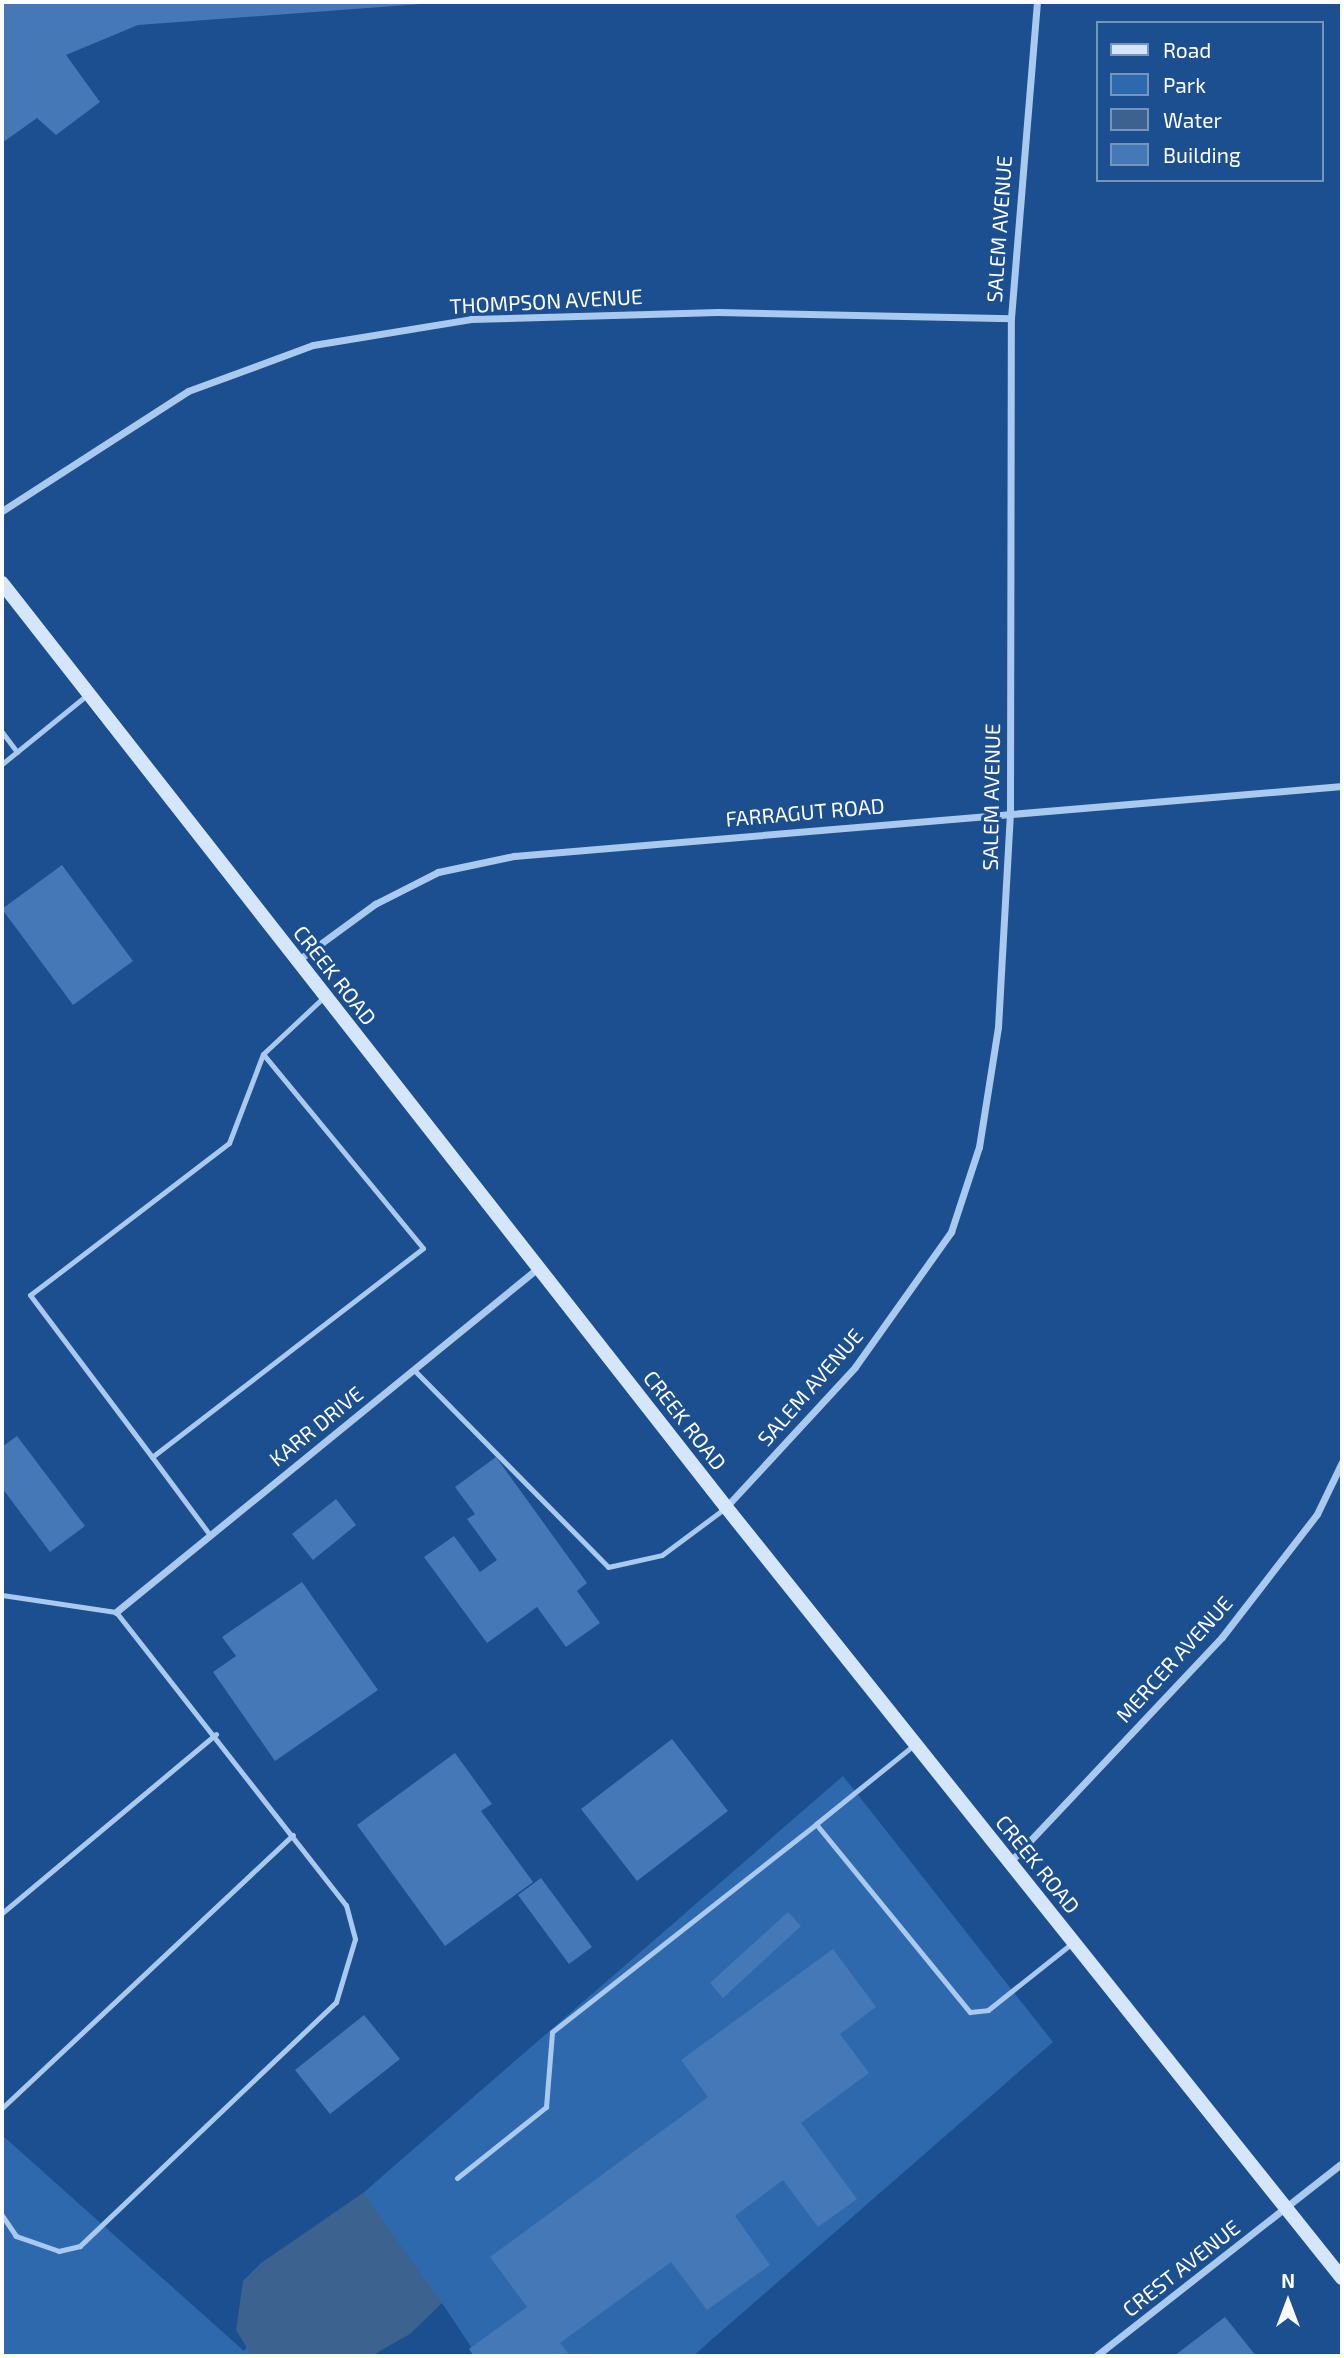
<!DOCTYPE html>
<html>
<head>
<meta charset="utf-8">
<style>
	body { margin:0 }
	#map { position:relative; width:1344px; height:2358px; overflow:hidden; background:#1b4f8f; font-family:"Exo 2",sans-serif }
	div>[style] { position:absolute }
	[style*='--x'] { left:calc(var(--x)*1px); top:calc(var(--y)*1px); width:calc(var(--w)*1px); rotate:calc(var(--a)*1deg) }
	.green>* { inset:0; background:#2e69ad }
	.water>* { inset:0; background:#3c6290 }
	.building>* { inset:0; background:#4478b7 }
	.lane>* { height:5px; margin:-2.5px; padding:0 2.5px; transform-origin:2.5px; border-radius:2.5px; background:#a9c9ee }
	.street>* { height:7px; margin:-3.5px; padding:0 3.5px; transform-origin:3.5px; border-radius:3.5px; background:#a9c9ee }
	.secondary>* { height:14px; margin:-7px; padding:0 7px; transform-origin:7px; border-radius:7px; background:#d6e6fa }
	span { translate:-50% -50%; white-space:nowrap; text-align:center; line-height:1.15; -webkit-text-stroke:6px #1b4f8f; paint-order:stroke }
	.street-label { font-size:21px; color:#fff }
	.frame { position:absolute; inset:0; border:4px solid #fff; pointer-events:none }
	.legend { position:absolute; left:1096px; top:21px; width:228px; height:161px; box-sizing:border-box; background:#1b4f8f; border:2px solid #7695bc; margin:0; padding:9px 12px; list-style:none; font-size:21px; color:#fff }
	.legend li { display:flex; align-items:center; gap:14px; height:35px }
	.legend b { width:35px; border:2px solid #7695bc }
	.north { position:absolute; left:1253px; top:2267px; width:70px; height:70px; -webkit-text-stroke:5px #1b4f8f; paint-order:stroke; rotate:0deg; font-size:19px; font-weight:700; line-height:28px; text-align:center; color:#fff }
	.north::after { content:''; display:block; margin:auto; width:24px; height:32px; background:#fff; clip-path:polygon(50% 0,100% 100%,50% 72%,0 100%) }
</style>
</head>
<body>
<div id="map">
	<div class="green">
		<div style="clip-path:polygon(843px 1776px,1053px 2042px,693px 2356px,477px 2356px,442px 2303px,371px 2356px,2px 2356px,2px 2135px,244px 2351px,363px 2193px)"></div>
	</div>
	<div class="water">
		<div style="clip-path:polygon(363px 2193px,442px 2303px,410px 2334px,371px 2356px,252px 2356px,236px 2330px,243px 2281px,261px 2263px)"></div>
	</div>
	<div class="building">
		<div style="clip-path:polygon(2px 2px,421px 2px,421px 4px,138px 25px,66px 55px,100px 102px,56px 135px,37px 118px,2px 143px)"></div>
		<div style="clip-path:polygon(62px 865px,133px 961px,73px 1005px,2px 909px)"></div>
		<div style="clip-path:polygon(17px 1436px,85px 1526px,50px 1552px,2px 1488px,2px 1447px)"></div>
		<div style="clip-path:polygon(496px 1457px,587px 1583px,577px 1591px,600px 1623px,566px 1647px,537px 1607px,487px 1643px,424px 1557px,454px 1536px,480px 1572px,497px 1560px,467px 1519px,475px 1514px,455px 1487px)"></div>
		<div style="clip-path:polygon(336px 1499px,356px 1525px,313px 1560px,292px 1534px)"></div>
		<div style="clip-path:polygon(302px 1582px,378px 1690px,275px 1761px,213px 1672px,236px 1656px,222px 1637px)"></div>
		<div style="clip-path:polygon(672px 1739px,728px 1811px,637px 1881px,581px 1809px)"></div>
		<div style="clip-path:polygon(455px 1753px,492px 1804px,481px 1811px,533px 1882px,445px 1946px,357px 1825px)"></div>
		<div style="clip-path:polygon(541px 1878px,592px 1947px,569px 1964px,518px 1895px)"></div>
		<div style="clip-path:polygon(788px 1912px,801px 1926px,723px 1998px,710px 1983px)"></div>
		<div style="clip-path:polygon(833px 1949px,876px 2007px,840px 2034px,869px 2073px,801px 2123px,857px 2199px,818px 2227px,783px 2180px,735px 2216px,770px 2265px,707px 2310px,671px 2262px,560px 2343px,570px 2356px,474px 2356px,469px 2349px,527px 2307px,490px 2257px,708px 2097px,681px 2060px)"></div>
		<div style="clip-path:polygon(364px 2015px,400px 2059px,330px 2114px,295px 2070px)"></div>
		<div style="clip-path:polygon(1225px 2317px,1256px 2356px,1174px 2356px)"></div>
	</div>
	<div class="lane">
		<div style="--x:2;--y:732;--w:25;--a:53"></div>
		<div style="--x:2;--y:764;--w:111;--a:-39.1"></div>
		<div style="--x:263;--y:1054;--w:95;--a:110.9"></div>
		<div style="--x:229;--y:1143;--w:250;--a:142.6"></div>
		<div style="--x:30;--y:1295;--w:203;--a:53"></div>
		<div style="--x:152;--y:1457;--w:342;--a:-37.6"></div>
		<div style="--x:423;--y:1248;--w:251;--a:-129.5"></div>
		<div style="--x:263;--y:1054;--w:85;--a:-43.1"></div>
		<div style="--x:414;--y:1370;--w:276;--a:45.4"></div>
		<div style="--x:608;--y:1567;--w:55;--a:-12.5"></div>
		<div style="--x:662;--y:1555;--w:77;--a:-36.6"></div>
		<div style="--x:152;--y:1457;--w:97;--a:53.4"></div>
		<div style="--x:2;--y:1595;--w:115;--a:8.5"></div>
		<div style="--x:116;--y:1612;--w:372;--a:51.9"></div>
		<div style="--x:346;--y:1905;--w:35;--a:75"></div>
		<div style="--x:355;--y:1939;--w:66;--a:106.8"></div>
		<div style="--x:336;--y:2002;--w:354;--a:136.4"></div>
		<div style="--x:80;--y:2246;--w:22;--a:167"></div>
		<div style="--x:59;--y:2251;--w:46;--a:-160.8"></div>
		<div style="--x:16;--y:2236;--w:25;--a:-124"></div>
		<div style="--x:816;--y:1824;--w:126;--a:-38.9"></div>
		<div style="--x:2;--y:1913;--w:279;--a:-39.9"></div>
		<div style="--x:2;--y:2108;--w:399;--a:-43.2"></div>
		<div style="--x:457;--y:2178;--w:114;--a:-38.6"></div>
		<div style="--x:546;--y:2107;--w:75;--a:-85.4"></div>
		<div style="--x:552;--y:2032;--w:336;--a:-38.2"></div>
		<div style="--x:816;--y:1824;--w:243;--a:50.7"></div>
		<div style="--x:970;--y:2012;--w:18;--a:-6"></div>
		<div style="--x:988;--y:2010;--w:106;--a:-38.5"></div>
	</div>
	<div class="street">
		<div style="--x:2;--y:511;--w:221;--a:-32.8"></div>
		<div style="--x:188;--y:391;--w:133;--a:-20.2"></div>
		<div style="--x:313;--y:345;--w:160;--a:-9.3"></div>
		<div style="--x:471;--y:319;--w:247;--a:-1.6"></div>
		<div style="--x:718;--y:312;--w:293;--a:1.2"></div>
		<div style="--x:297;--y:961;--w:97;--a:-36.2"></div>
		<div style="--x:375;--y:904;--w:71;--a:-26.9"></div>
		<div style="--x:438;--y:872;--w:78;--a:-11.9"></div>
		<div style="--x:514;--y:856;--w:831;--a:-4.83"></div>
		<div style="--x:726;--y:1507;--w:190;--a:-47.3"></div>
		<div style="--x:855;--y:1367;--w:166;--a:-54.6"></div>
		<div style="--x:951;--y:1232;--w:89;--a:-71.8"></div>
		<div style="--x:979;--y:1147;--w:121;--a:-81"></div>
		<div style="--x:998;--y:1027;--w:216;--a:-86.8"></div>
		<div style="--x:1010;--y:811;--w:493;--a:-89.9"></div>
		<div style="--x:1011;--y:318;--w:317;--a:-85.3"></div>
		<div style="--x:116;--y:1612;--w:544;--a:-39.19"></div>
		<div style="--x:1010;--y:1862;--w:309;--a:-46.7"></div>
		<div style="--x:1222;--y:1637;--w:155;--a:-52.3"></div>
		<div style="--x:1317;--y:1514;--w:58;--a:-64.3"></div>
		<div style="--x:1096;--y:2356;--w:313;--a:-38.1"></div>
	</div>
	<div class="secondary">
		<div style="--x:2;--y:583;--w:1174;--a:51.92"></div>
		<div style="--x:726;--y:1507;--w:987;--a:51.38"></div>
	</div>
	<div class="street-label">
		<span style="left:999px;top:229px;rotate:-86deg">SALEM AVENUE</span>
		<span style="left:546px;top:301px;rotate:-3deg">THOMPSON AVENUE</span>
		<span style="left:991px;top:797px;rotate:-89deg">SALEM AVENUE</span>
		<span style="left:805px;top:812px;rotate:-5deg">FARRAGUT ROAD</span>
		<span style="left:335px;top:975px;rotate:52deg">CREEK ROAD</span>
		<span style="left:810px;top:1387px;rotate:-49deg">SALEM AVENUE</span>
		<span style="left:685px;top:1420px;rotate:52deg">CREEK ROAD</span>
		<span style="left:316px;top:1426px;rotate:-39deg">KARR DRIVE</span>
		<span style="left:1174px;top:1659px;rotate:-48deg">MERCER AVENUE</span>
		<span style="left:1038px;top:1864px;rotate:51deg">CREEK ROAD</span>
		<span style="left:1181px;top:2268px;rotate:-38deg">CREST AVENUE</span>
	</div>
	<div class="frame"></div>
	<ul class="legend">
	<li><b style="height:9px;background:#d6e6fa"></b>Road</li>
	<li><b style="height:19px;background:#2e69ad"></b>Park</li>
	<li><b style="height:19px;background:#3c6290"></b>Water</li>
	<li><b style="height:19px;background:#4478b7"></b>Building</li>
	</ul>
	<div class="north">N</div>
</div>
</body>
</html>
